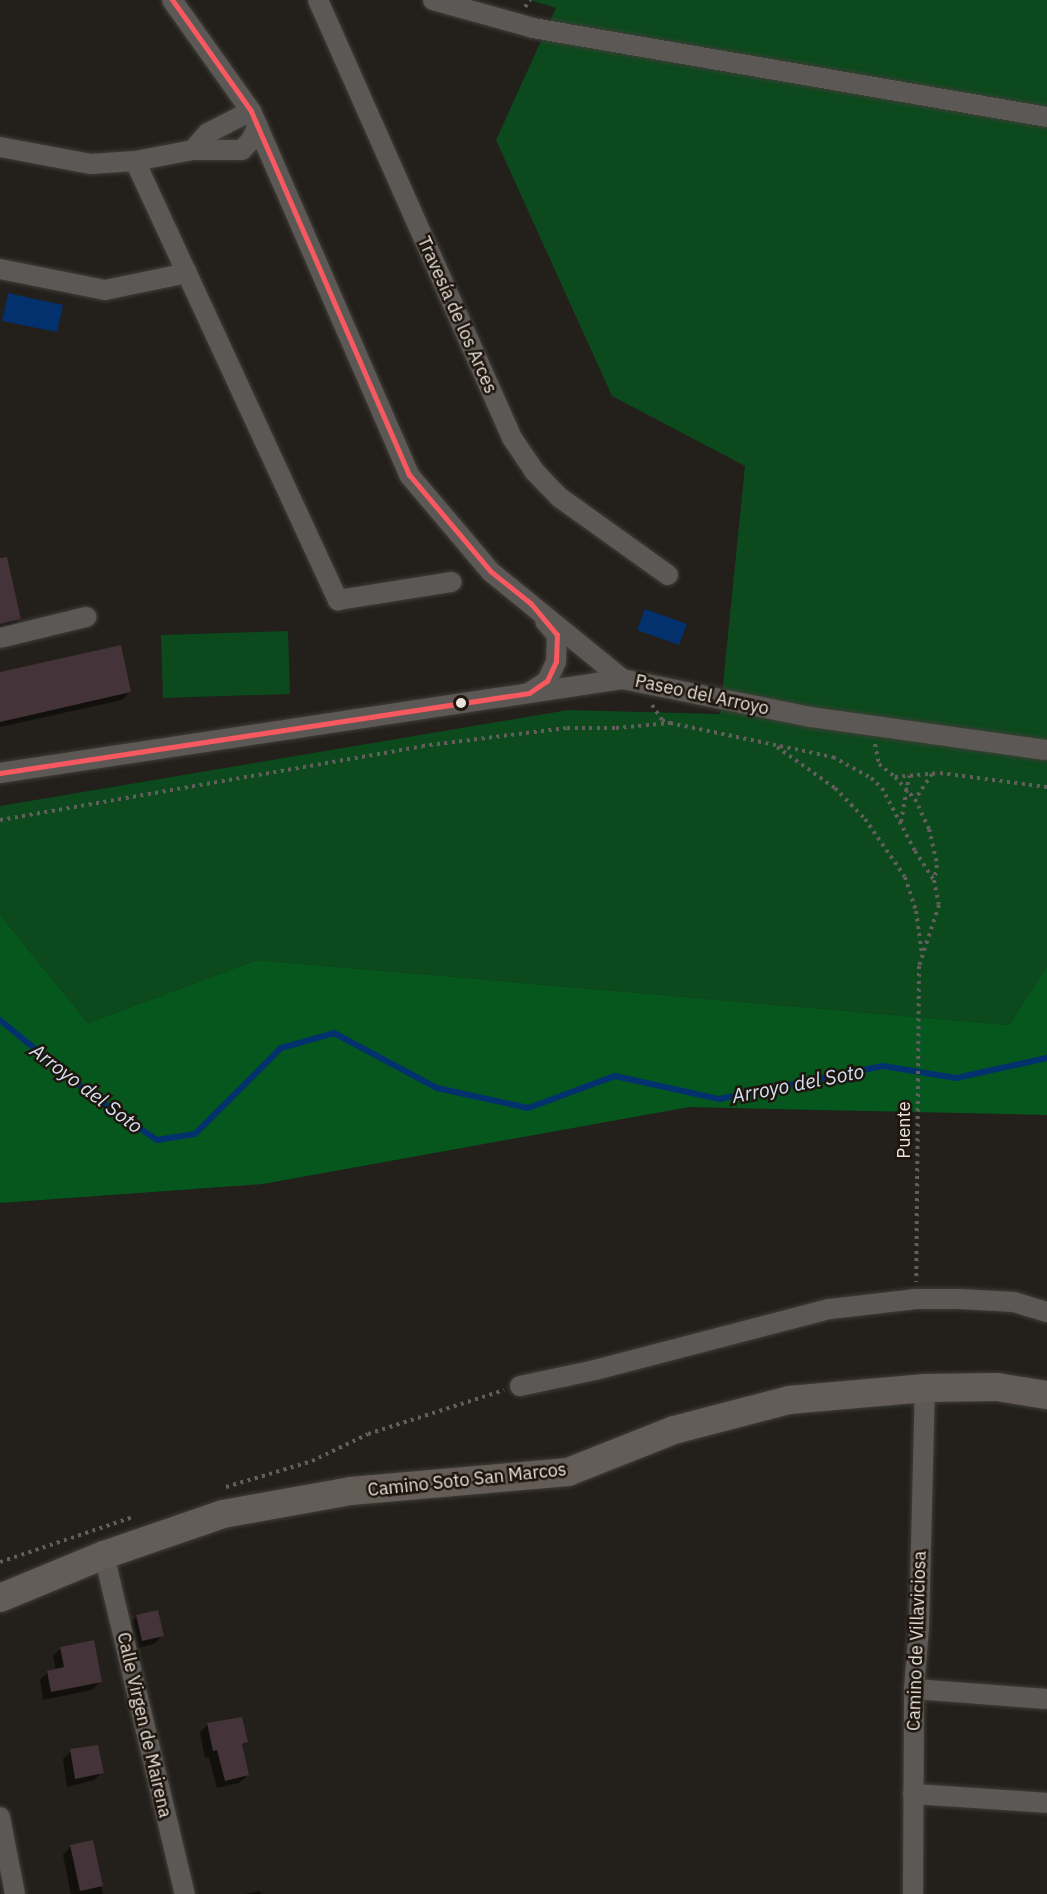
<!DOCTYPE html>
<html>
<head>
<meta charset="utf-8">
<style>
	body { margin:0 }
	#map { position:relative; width:1047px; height:1894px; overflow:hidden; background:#231f1a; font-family:"IBM Plex Sans",sans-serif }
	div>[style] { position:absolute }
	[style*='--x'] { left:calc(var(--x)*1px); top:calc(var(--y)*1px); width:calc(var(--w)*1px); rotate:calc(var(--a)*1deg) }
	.green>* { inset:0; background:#0c491c }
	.forest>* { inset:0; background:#05571e }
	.water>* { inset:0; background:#03316e }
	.shadow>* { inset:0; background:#0007 }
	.stream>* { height:6px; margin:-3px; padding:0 3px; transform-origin:3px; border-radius:3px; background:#03316e }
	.building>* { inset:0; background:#443338 }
	.path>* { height:4px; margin-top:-2px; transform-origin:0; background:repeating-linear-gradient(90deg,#615e5b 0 3px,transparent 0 7.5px) }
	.roads { filter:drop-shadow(0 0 2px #403d39) drop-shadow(0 0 2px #403d39) }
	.street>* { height:20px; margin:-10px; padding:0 10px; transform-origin:10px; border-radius:10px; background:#5c5855 }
	.secondary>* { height:28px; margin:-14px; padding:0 14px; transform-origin:14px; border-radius:14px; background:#645d57 }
	.bus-1>* { height:4.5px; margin:-2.25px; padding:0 2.25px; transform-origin:2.25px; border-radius:2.25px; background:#f8585f }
	.dots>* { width:16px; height:16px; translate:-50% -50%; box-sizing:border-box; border:3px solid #1e150d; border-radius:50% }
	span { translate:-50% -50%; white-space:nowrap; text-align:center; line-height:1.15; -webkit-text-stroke:5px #1e150d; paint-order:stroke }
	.street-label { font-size:18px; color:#e9e3de }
	.water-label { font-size:20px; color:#d2e0f4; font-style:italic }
</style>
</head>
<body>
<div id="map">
	<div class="green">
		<div style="clip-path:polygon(530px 0,1047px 0,1047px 967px,1009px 1025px,257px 960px,88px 1023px,0 915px,0 806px,568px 710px,720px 714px,745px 466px,612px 396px,496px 140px,556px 8px)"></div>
		<div style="clip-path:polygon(288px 631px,290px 694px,163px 698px,161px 635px)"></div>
	</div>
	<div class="forest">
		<div style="clip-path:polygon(0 915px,88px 1023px,257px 960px,1009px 1025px,1047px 967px,1047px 1115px,689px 1107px,263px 1184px,0 1203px)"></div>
	</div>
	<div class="water">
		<div style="clip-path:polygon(8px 293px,63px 305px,57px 332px,2px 321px)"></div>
		<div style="clip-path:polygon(645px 609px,687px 624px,679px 645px,637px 630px)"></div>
	</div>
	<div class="shadow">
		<div style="clip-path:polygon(0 576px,19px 619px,11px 627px,0 630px)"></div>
		<div style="clip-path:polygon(0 674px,130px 692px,122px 700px,0 727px)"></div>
		<div style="clip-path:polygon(137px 1616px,162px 1636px,154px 1644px,134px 1649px,129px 1624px)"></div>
		<div style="clip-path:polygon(61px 1648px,100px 1682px,92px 1690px,43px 1700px,40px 1680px,48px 1672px,56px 1670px,53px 1656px)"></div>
		<div style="clip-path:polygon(208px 1724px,247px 1741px,241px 1747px,248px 1775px,239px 1783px,217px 1788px,209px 1757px,205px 1758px,200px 1733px)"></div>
		<div style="clip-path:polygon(71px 1751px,102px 1772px,94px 1780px,67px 1787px,63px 1759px)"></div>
		<div style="clip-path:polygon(92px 1842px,103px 1894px,71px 1894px,63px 1855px,71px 1846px)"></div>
		<div style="clip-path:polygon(260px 1891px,261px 1894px,246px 1894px)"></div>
	</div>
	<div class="stream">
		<div style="--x:0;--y:1020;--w:117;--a:39.4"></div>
		<div style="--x:90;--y:1094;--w:81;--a:34.5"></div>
		<div style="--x:157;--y:1140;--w:38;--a:-9"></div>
		<div style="--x:195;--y:1134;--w:122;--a:-45"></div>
		<div style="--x:281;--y:1048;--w:55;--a:-15.8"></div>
		<div style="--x:334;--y:1033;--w:117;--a:28.1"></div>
		<div style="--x:437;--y:1088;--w:93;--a:12.4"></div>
		<div style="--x:528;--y:1108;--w:93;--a:-20.2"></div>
		<div style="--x:615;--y:1076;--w:107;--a:12.5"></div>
		<div style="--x:719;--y:1099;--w:167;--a:-11.4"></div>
		<div style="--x:883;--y:1066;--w:74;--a:9.3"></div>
		<div style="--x:956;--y:1078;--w:93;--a:-12.4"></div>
	</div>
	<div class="building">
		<div style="clip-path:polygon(7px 557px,21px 619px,0 624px,0 558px)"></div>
		<div style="clip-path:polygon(121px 645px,131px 692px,0 722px,0 672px)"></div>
		<div style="clip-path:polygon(158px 1610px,164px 1636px,142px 1641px,136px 1615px)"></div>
		<div style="clip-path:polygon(94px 1640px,102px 1682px,51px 1692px,47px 1671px,64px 1667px,60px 1647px)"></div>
		<div style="clip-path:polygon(242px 1717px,248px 1742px,242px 1744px,249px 1775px,225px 1781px,217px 1750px,213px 1751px,207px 1723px)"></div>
		<div style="clip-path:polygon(98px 1745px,104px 1773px,75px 1779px,70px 1749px)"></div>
		<div style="clip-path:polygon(93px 1840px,103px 1886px,80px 1891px,70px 1845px)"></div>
	</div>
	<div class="path">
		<div style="--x:525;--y:7;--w:9;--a:-54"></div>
		<div style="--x:652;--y:705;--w:18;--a:56"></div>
		<div style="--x:662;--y:720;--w:9;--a:21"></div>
		<div style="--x:670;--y:723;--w:167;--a:11.8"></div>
		<div style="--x:833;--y:757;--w:43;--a:28.9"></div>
		<div style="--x:871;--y:778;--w:15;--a:42"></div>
		<div style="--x:882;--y:788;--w:71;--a:62.4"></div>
		<div style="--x:915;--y:851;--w:35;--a:57"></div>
		<div style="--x:934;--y:880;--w:25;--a:79"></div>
		<div style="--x:939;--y:905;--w:64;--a:108.2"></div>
		<div style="--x:919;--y:966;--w:316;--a:90.5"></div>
		<div style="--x:875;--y:744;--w:20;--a:79"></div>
		<div style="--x:879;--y:764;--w:21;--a:39"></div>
		<div style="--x:895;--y:777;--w:45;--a:-5.1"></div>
		<div style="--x:940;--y:773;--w:108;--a:7.5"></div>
		<div style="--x:777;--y:747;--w:71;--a:35.3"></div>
		<div style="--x:835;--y:788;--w:43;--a:45.9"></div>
		<div style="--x:865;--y:819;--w:70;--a:55.4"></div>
		<div style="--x:905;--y:877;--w:36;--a:72"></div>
		<div style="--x:916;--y:911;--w:44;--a:82.2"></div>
		<div style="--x:932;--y:774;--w:30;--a:124"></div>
		<div style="--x:915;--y:799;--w:33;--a:65"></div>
		<div style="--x:929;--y:829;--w:37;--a:77"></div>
		<div style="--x:937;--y:865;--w:15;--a:101"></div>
		<div style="--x:895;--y:777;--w:30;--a:48"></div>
		<div style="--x:0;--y:820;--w:428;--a:-9.9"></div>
		<div style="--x:422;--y:746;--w:146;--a:-7.1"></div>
		<div style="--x:567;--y:728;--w:49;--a:0"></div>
		<div style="--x:616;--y:728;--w:54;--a:-5.3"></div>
		<div style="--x:901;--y:822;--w:47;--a:-80.1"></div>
		<div style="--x:226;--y:1487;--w:90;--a:-16.8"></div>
		<div style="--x:312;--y:1461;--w:62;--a:-25.7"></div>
		<div style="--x:368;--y:1434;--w:143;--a:-17.9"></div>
		<div style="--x:0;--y:1562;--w:140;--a:-18.7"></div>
	</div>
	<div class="roads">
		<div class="street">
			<div style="--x:172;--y:0;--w:136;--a:54.6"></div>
			<div style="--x:251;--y:111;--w:397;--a:66.5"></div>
			<div style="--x:409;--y:475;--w:127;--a:49.8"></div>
			<div style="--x:491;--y:572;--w:169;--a:39.2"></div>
			<div style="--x:318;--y:0;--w:479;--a:66.1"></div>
			<div style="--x:512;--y:438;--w:40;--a:56"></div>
			<div style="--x:534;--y:471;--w:36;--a:46"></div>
			<div style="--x:559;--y:497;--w:134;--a:35.6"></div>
			<div style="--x:433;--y:0;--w:104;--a:15.6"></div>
			<div style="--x:533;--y:28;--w:522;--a:9.82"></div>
			<div style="--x:258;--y:126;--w:16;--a:117"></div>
			<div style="--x:251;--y:140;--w:13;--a:132"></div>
			<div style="--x:242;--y:150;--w:49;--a:180"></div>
			<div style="--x:193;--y:150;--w:59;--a:169.3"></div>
			<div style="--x:135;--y:161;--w:484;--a:65.2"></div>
			<div style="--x:338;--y:600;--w:115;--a:-9"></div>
			<div style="--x:0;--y:147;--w:93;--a:10.6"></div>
			<div style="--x:91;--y:164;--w:44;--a:-3.9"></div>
			<div style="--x:193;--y:150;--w:23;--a:-49"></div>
			<div style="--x:208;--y:133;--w:48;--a:-27.1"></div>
			<div style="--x:0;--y:269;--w:107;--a:11.3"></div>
			<div style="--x:105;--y:290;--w:84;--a:-11.7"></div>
			<div style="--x:0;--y:638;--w:89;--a:-13.7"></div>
			<div style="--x:529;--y:693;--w:22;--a:-34"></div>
			<div style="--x:547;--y:681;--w:21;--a:-65"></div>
			<div style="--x:556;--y:662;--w:27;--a:-88"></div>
			<div style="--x:557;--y:635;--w:18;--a:-131"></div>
			<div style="--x:0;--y:773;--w:629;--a:-8.59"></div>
			<div style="--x:622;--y:679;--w:193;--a:11.4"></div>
			<div style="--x:811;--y:717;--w:238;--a:8"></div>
			<div style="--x:520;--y:1386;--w:77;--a:-12"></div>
			<div style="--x:595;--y:1370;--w:243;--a:-14.6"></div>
			<div style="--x:830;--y:1309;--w:87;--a:-6.6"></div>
			<div style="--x:916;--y:1299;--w:44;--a:0"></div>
			<div style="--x:960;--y:1299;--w:54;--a:3.2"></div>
			<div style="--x:1014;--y:1302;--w:34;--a:17"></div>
			<div style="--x:104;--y:1555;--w:349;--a:76.6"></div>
			<div style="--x:914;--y:1689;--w:133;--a:4.3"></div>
			<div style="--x:913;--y:1794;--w:134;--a:3.8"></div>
			<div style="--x:0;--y:1817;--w:78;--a:79"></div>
			<div style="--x:913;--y:1894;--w:205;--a:-89.7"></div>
			<div style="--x:914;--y:1689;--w:61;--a:-85.3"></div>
			<div style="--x:919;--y:1628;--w:240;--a:-88.6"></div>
		</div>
		<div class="secondary">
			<div style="--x:0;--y:1598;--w:113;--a:-22.5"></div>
			<div style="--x:104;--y:1555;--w:126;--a:-19"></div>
			<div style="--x:223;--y:1514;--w:130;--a:-10.2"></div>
			<div style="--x:351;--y:1491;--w:218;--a:-5"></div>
			<div style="--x:568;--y:1472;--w:114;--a:-21.6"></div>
			<div style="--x:674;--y:1430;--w:119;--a:-14.6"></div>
			<div style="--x:789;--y:1400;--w:137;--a:-5"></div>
			<div style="--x:925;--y:1388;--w:72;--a:-0.8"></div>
			<div style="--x:997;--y:1387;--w:51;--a:9.1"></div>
		</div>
	</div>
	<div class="bus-1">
		<div style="--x:0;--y:773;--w:535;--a:-8.6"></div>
		<div style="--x:529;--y:693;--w:22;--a:-34"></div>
		<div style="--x:547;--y:681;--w:21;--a:-65"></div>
		<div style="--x:556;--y:662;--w:27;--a:-88"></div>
		<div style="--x:557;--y:635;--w:40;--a:-130"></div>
		<div style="--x:531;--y:604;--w:51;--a:-141.3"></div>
		<div style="--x:491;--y:572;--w:127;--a:-130.2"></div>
		<div style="--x:409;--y:475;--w:397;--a:-113.5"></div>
		<div style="--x:251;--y:111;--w:136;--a:-125.4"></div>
	</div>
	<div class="dots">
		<div style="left:461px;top:703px;background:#e9e3de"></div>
	</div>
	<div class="street-label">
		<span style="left:457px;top:315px;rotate:66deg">Travesía de los Arces</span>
		<span style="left:702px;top:695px;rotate:12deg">Paseo del Arroyo</span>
		<span style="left:904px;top:1130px;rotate:-90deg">Puente</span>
		<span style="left:467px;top:1480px;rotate:-6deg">Camino Soto San Marcos</span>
		<span style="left:917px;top:1641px;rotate:-88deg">Camino de Villaviciosa</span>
		<span style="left:144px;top:1725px;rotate:77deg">Calle Virgen de Mairena</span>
	</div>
	<div class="water-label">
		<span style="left:798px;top:1083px;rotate:-11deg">Arroyo del Soto</span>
		<span style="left:87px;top:1088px;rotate:37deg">Arroyo del Soto</span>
	</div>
</div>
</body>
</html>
